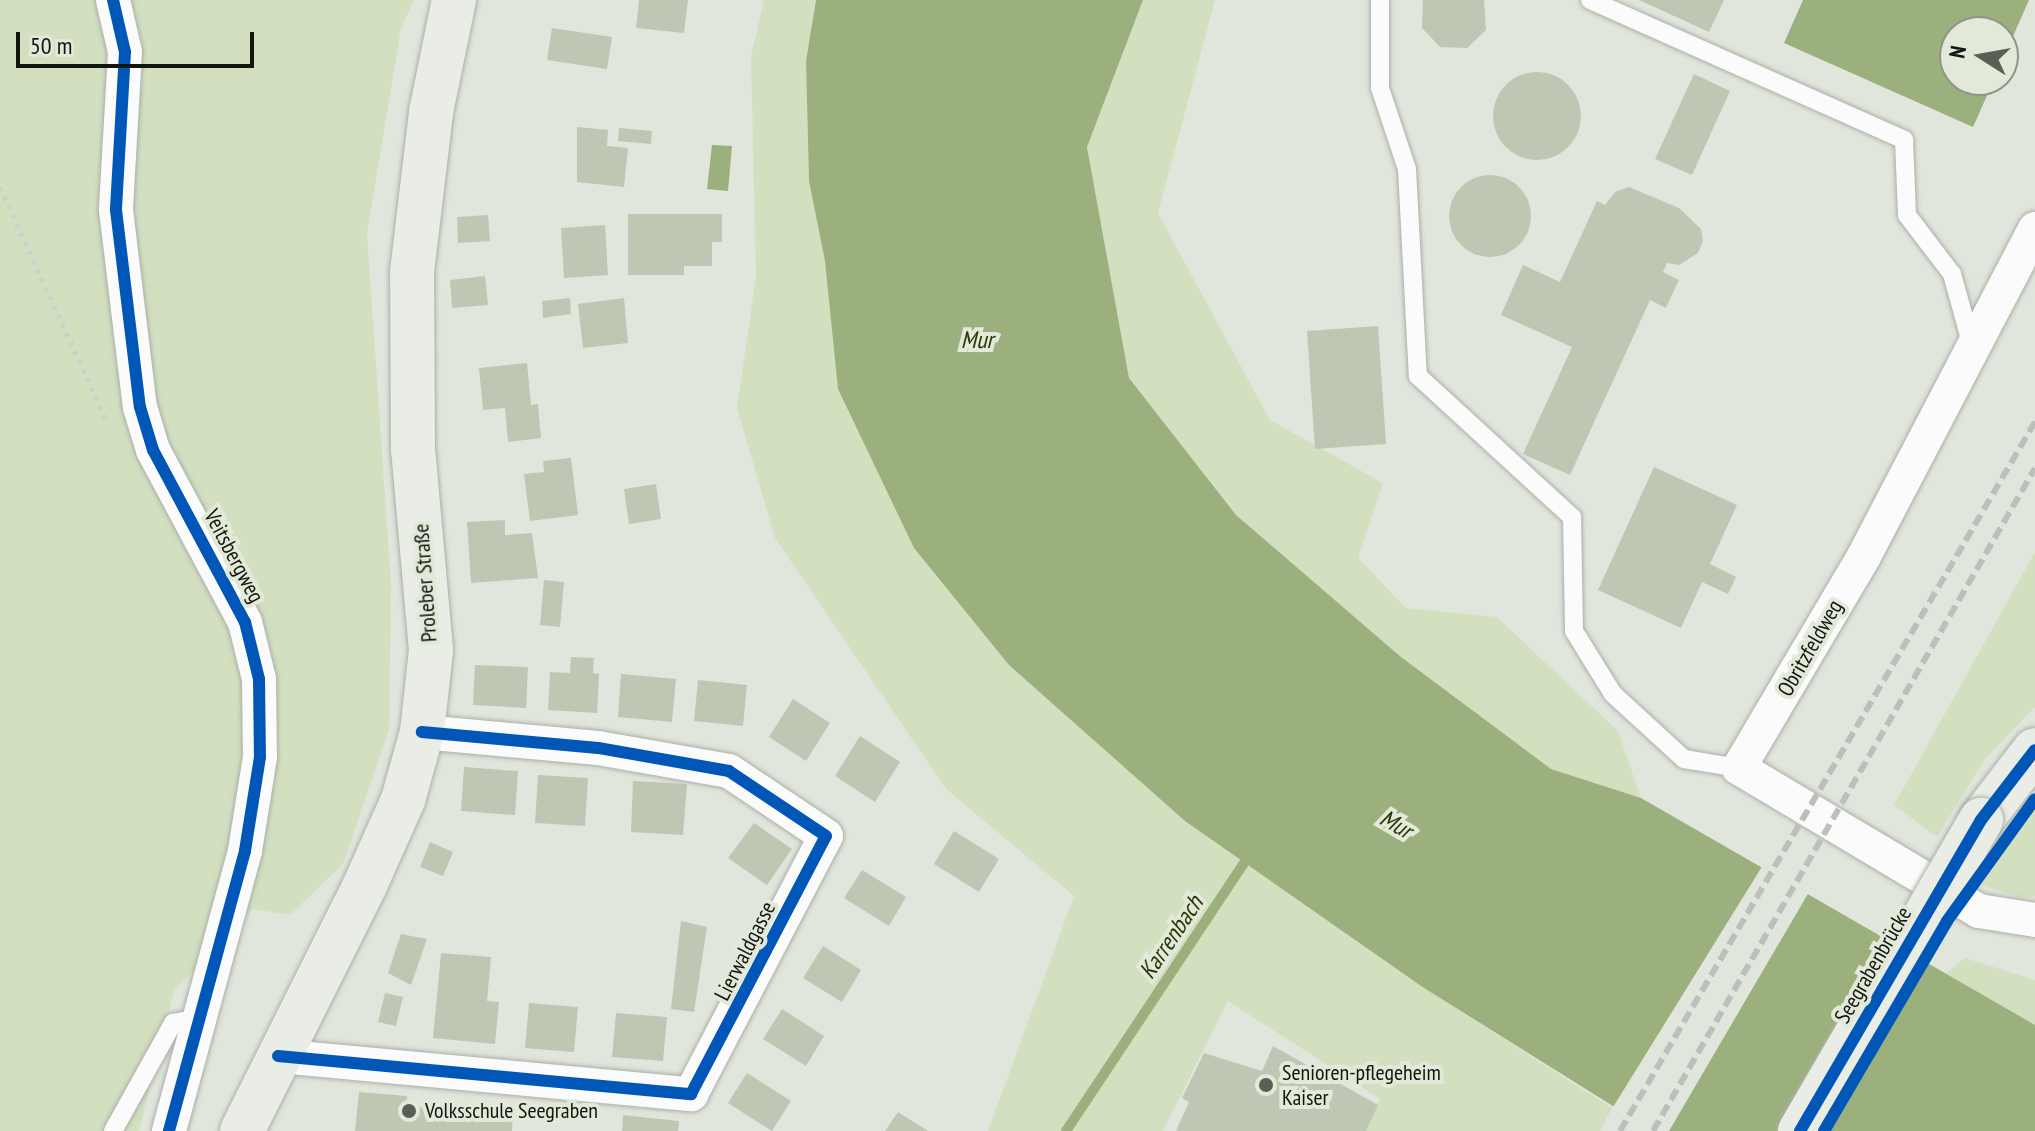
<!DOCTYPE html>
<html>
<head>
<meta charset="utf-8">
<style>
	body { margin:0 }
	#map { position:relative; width:2035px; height:1131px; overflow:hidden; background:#e1e6dc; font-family:"PT Sans Narrow",sans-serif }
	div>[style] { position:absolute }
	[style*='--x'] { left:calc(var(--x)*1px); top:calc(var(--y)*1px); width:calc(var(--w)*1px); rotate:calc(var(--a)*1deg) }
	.green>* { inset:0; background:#d2e0c0 }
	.water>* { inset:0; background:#9bb07c }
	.pier>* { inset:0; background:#e1e6dc }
	.stream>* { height:10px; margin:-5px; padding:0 5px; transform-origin:5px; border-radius:5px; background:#9bb07c }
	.building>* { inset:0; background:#bec7b4 }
	.round { border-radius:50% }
	.path>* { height:5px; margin-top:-2.5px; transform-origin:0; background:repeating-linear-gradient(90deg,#ced0cd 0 4px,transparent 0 10px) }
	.roads { filter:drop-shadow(0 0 2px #acafa8) drop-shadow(0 0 2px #acafa8) }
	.service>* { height:18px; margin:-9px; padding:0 9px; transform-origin:9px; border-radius:9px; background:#fafbfa }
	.minor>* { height:34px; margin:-17px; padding:0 17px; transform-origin:17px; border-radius:17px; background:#fafbfa }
	.secondary>* { height:44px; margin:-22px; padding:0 22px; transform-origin:22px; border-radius:22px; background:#eaede6 }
	.rail>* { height:6px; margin-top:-3px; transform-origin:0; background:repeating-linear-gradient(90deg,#bdbfbc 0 12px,transparent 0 18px) }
	.bridges { filter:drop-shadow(0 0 2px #acafa8) drop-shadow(0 0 2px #acafa8) }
	.secondary-bridge>* { height:44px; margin:-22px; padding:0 22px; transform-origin:22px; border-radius:22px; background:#eaede6 }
	.cycleway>* { height:12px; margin:-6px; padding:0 6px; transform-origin:6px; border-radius:6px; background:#0057b8 }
	.dots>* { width:22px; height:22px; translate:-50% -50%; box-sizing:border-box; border:4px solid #e2e9d9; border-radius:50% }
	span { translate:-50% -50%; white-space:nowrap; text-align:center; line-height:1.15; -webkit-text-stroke:8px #e2e9d9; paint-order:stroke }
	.street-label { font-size:22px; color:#131510 }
	.poi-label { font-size:22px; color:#131510 }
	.left { translate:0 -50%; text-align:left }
	.water-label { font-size:24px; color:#273802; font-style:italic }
	.north { position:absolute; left:1939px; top:16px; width:80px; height:80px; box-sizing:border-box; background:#e2e9d9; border:2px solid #8f9489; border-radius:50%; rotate:281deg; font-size:22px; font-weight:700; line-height:32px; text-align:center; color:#131510 }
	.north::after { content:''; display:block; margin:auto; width:28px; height:36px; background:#5b5e57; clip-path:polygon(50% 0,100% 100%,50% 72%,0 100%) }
	.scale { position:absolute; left:16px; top:32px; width:238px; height:36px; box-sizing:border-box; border:4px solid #131510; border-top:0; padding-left:10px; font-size:24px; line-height:28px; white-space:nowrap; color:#131510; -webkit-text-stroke:6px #e2e9d9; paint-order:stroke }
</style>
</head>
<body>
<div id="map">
	<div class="green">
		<div style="clip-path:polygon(0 0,414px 0,401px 28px,367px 233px,391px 584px,389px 730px,343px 864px,290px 915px,253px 909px,174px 991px,139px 1131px,0 1131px)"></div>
		<div style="clip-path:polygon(764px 0,816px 0,806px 61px,809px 181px,825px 261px,1233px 853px,1424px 988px,1612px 1108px,1600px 1131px,1366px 1131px,1380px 1099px,1228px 1001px,1163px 1131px,988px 1131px,1074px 896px,946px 789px,775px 538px,737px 408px,756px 277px,751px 56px)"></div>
		<div style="clip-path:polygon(1143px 0,1215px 0,1158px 213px,1270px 420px,1383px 483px,1358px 558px,1406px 608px,1497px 617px,1618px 731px,1641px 798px,1551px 769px,1401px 657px,1236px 515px,1129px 378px,1087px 147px)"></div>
		<div style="clip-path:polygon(2035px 552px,2035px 707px,1985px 759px,1937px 837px,1894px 805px)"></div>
		<div style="clip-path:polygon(2035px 807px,2035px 896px,2022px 898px,1981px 885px)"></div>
		<div style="clip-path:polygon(1965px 958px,2035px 980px,2035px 1025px,1943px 975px)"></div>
	</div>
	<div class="water">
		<div style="clip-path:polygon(816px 0,1143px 0,1087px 147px,1129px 378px,1236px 515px,1401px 657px,1551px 769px,1641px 798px,2035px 1025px,2035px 1131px,1653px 1131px,1424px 988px,1185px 821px,1009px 665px,914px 548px,838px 389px,825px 261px,809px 181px,806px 61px)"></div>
		<div style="clip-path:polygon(1803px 0,2029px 0,2003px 59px,2003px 32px,1955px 32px,1955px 80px,1994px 80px,1973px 127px,1784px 43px)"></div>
		<div style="clip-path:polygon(712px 145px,732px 146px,728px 191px,707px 189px)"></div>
	</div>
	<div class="pier">
		<div style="clip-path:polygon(1763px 865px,1809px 892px,1669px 1131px,1645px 1131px,1610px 1112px)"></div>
	</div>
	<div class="stream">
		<div style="--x:1066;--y:1131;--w:334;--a:-56.4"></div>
	</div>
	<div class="building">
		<div style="clip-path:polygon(639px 0,688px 0,684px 33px,636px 28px)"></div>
		<div style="clip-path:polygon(1423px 0,1484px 0,1486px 30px,1467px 48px,1440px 47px,1422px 28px)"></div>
		<div style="clip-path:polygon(1639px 0,1724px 0,1709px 32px)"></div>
		<div style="clip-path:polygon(552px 28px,612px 37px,607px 69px,547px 60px)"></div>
		<div class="round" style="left:1493px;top:72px;width:88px;height:88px"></div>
		<div style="clip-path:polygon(1694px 74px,1730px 91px,1692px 175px,1655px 159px)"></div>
		<div style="clip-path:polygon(577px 127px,608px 130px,607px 146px,628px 148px,624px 187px,577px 182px)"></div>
		<div style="clip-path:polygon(619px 128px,652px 131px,651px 144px,618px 141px)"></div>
		<div class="round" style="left:1449px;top:175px;width:82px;height:82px"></div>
		<div style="clip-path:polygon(1629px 187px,1679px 208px,1701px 229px,1703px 241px,1698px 253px,1679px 265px,1667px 263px,1663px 272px,1679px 280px,1666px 308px,1650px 300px,1570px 475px,1523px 454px,1572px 347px,1501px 315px,1523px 265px,1560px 282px,1597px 201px,1605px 205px,1615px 192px)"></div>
		<div style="clip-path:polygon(628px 214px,722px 214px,722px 242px,712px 242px,712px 266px,684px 266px,684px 275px,628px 275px)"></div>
		<div style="clip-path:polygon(488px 215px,490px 241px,458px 243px,457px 217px)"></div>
		<div style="clip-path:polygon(605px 225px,608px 275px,564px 278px,561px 228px)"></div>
		<div style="clip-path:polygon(485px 276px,488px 305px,452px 308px,450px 280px)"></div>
		<div style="clip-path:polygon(570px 298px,571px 314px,543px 318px,542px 301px)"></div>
		<div style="clip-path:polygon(624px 298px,628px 343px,583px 348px,578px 304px)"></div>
		<div style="clip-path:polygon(1378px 326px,1386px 444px,1315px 449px,1307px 331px)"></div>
		<div style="clip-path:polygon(527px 363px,531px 405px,538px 404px,541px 438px,508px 442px,505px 408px,483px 410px,479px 368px)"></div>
		<div style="clip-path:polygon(571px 458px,578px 515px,530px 521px,524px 474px,544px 472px,543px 461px)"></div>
		<div style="clip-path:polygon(1654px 467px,1737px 505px,1710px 564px,1736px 577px,1728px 594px,1702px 582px,1681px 628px,1598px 590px)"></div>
		<div style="clip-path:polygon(656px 484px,661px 519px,629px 524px,624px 489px)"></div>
		<div style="clip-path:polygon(505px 520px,505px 535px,532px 533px,538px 578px,471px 583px,467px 522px)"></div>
		<div style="clip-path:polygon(544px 580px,564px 582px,560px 627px,540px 625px)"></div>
		<div style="clip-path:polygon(571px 657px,594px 658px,593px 673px,599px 674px,597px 713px,548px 710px,550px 672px,570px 673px)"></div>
		<div style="clip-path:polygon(475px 665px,528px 667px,526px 708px,473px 705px)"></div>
		<div style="clip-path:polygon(621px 674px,676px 679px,672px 722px,618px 717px)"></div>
		<div style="clip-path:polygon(698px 680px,747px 685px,743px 726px,694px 721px)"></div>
		<div style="clip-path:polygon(793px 699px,830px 723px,806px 761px,769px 737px)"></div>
		<div style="clip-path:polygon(860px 736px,900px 762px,875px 802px,835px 776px)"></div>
		<div style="clip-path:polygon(464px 767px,518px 771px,515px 815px,461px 811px)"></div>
		<div style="clip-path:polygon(538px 775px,588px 778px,585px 826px,535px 823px)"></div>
		<div style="clip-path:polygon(633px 781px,687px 784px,683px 835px,631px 832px)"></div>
		<div style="clip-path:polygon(754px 823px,792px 849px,767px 885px,728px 858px)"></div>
		<div style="clip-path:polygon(954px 831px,999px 859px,979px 892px,934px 864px)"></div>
		<div style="clip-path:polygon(430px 842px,453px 852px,443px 876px,420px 867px)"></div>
		<div style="clip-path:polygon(862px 870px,906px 897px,889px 926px,844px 898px)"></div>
		<div style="clip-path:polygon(681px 921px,707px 927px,694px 1012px,671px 1009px)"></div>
		<div style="clip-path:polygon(401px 934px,427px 939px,411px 985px,388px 973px)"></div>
		<div style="clip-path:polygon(823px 946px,861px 970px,842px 1002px,803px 978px)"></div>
		<div style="clip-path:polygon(441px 953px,491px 957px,487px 1001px,499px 1002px,495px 1044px,433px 1038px)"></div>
		<div style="clip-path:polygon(385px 993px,403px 997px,396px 1026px,378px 1022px)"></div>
		<div style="clip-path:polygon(529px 1003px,578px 1007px,574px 1052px,525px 1048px)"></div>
		<div style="clip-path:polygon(782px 1009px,824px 1036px,806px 1066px,763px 1039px)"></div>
		<div style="clip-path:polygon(616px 1013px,667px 1017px,663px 1061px,612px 1057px)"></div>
		<div style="clip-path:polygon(1273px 1046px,1378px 1105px,1366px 1131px,1176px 1131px,1189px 1102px,1182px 1098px,1204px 1053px,1262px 1071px)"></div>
		<div style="clip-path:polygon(747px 1073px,791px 1101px,772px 1131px,728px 1103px)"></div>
		<div style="clip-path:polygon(359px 1092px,407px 1096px,406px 1106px,513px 1116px,512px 1131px,355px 1131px)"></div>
		<div style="clip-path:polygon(898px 1112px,928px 1131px,885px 1131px)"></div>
		<div style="clip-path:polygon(623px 1115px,679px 1121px,678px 1131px,622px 1131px)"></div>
	</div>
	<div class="path">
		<div style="--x:0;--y:187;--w:258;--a:65.5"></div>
	</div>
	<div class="roads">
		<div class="service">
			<div style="--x:1380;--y:0;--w:88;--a:90"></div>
			<div style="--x:1380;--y:88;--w:85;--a:71.6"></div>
			<div style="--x:1407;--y:169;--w:207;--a:87"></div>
			<div style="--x:1418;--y:376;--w:209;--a:42.5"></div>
			<div style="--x:1572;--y:517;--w:114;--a:89"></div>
			<div style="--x:1574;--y:631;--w:74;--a:58.2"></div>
			<div style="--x:1613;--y:694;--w:96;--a:42.5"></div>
			<div style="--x:1684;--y:759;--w:56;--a:9.3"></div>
			<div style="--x:1590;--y:0;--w:344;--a:24"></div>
			<div style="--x:1904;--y:140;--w:75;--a:87.7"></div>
			<div style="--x:1907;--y:215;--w:74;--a:52.7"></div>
			<div style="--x:1952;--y:274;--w:75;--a:74.5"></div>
			<div style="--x:113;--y:1131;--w:124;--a:-60.9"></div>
			<div style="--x:173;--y:1023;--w:32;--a:-11"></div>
		</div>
		<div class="minor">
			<div style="--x:113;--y:0;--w:53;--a:77"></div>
			<div style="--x:125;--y:52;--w:158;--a:93.3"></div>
			<div style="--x:116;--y:210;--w:198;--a:83.1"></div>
			<div style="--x:140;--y:407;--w:45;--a:73.2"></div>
			<div style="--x:153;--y:450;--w:195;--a:61.9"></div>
			<div style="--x:245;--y:622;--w:59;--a:76.2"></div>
			<div style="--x:259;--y:679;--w:78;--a:89.3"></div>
			<div style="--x:260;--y:757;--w:95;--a:99.1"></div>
			<div style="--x:245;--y:851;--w:290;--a:105.2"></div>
			<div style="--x:2035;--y:229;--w:371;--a:117.6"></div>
			<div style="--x:1863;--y:558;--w:244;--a:120.6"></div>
			<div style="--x:1739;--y:768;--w:279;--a:30.8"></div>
			<div style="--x:1979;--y:911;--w:57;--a:9.1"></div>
			<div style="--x:278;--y:1056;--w:415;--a:5.3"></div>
			<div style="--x:691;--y:1094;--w:291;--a:-62.4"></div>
			<div style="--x:826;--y:836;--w:117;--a:-146.2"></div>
			<div style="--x:729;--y:771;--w:133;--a:-170"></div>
			<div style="--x:598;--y:748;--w:177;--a:-174.8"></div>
		</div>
		<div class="secondary">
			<div style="--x:1981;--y:820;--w:88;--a:-52.4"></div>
			<div style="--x:242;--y:1131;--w:275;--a:-63.4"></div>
			<div style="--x:365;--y:885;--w:93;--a:-65.9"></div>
			<div style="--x:403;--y:800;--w:71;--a:-74.4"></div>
			<div style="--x:422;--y:732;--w:82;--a:-83.7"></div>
			<div style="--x:431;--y:650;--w:201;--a:-95.1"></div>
			<div style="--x:413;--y:450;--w:178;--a:-90.3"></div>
			<div style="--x:412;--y:272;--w:161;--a:-83.2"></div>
			<div style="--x:431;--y:112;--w:114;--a:-78.4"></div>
		</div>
	</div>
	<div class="rail">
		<div style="--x:1620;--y:1131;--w:822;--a:-59.66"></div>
		<div style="--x:1653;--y:1131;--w:765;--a:-60.05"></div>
	</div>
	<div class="bridges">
		<div class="secondary-bridge">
			<div style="--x:1800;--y:1131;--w:360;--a:-59.8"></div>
		</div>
	</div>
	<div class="cycleway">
		<div style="--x:113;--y:0;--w:53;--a:77"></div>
		<div style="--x:125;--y:52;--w:158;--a:93.3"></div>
		<div style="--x:116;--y:210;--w:198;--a:83.1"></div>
		<div style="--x:140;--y:407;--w:45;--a:73.2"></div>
		<div style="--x:153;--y:450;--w:195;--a:61.9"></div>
		<div style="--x:245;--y:622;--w:59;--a:76.2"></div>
		<div style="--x:259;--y:679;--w:78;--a:89.3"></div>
		<div style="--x:260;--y:757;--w:95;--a:99.1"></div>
		<div style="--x:245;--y:851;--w:290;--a:105.2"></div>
		<div style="--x:278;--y:1056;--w:415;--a:5.3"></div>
		<div style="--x:691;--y:1094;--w:291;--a:-62.4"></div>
		<div style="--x:826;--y:836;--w:117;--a:-146.2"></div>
		<div style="--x:729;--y:771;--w:133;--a:-170"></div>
		<div style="--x:598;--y:748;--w:177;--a:-174.8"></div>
		<div style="--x:1800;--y:1131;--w:360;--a:-59.8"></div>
		<div style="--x:1981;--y:820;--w:88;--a:-52.4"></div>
		<div style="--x:1824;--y:1131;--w:243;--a:-59.6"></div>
		<div style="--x:1947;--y:921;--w:150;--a:-54.2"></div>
	</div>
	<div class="dots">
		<div style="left:1266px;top:1085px;background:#5b5e57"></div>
		<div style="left:409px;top:1111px;background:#5b5e57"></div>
	</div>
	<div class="street-label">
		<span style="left:234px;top:556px;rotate:62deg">Veitsbergweg</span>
		<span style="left:425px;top:583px;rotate:-94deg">Proleber Straße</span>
		<span style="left:1810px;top:648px;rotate:-60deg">Obritzfeldweg</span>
		<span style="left:745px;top:951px;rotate:-63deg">Lierwaldgasse</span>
		<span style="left:1873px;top:965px;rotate:-60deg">Seegrabenbrücke</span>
	</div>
	<div class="poi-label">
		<span class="left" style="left:1282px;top:1085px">Senioren-pflegeheim<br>Kaiser</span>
		<span class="left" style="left:425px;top:1111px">Volksschule Seegraben</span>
	</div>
	<div class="water-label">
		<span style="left:977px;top:340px">Mur</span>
		<span style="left:1396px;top:824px;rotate:30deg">Mur</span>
		<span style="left:1171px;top:937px;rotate:-56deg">Karrenbach</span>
	</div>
	<div class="north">N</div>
	<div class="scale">50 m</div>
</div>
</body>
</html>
